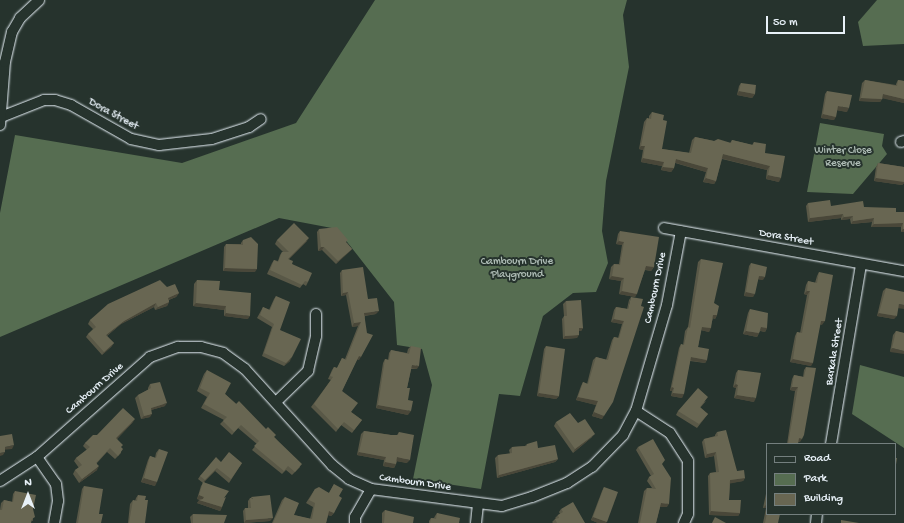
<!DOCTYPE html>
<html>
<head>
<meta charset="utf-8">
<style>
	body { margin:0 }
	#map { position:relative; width:904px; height:523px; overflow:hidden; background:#26332d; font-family:"Gochi Hand",sans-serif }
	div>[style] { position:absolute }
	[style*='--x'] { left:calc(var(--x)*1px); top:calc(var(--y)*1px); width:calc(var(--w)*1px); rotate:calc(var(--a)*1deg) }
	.green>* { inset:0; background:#566d51 }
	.roads { filter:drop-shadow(0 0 1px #e8f1f8) drop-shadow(0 0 1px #e8f1f8) }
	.street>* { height:10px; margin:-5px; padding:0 5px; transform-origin:5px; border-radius:5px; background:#26332d }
	.wall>* { inset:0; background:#595847 }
	.shaded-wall>* { inset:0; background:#494739 }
	.building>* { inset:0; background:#686652 }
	span { translate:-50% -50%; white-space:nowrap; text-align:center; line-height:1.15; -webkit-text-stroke:4px #26332d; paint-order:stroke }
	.street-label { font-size:11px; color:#e8f1f8 }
	.park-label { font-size:11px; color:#aebcb5 }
	.legend { position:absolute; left:766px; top:443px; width:130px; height:72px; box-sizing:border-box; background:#26332d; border:1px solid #747f7e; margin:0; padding:5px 7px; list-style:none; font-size:12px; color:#e8f1f8 }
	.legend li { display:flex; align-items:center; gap:8px; height:20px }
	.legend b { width:20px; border:1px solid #747f7e }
	.north { position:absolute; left:8px; top:475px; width:40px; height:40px; -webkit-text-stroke:3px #26332d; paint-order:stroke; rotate:0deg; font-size:11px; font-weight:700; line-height:16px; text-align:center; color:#e8f1f8 }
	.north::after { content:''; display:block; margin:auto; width:14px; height:18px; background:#e8f1f8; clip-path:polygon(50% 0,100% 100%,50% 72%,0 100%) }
	.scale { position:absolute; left:766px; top:16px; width:79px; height:18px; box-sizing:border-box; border:2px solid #e8f1f8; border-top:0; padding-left:5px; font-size:12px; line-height:14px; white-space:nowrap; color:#e8f1f8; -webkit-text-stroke:3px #26332d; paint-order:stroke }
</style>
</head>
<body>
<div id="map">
	<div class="green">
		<div style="clip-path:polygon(375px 0,627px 0,623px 15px,629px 67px,606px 181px,602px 231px,608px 263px,596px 292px,573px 293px,543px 316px,520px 396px,499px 394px,481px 489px,413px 479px,432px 385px,422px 349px,397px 345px,394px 302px,337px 229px,279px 218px,0 337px,0 213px,15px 135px,182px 163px,296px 123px)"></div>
		<div style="clip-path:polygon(877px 0,904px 0,904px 44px,863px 46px,858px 22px)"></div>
		<div style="clip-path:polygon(820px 123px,884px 134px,882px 146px,887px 154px,853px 194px,807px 192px)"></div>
		<div style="clip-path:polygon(860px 365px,904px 377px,904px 448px,852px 414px)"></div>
	</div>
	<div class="roads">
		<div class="street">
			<div style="--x:1;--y:117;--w:46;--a:-21.6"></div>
			<div style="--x:44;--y:100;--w:11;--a:0"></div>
			<div style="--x:55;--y:100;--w:17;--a:17"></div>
			<div style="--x:71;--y:105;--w:69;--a:29.5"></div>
			<div style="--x:131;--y:139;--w:29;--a:12"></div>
			<div style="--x:159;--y:145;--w:53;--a:-6.5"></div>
			<div style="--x:212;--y:139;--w:39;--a:-18"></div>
			<div style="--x:249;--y:127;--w:14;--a:-34"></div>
			<div style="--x:0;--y:125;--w:63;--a:-85.5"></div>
			<div style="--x:5;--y:62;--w:31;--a:-77"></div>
			<div style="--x:12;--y:32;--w:16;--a:-60"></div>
			<div style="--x:20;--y:18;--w:26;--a:-43"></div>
			<div style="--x:901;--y:142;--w:3;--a:-18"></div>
			<div style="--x:664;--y:228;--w:244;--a:10.2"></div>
			<div style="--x:276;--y:402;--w:45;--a:-44.1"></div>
			<div style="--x:308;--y:371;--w:36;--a:-77"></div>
			<div style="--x:316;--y:336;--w:22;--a:-90"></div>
			<div style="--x:636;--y:411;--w:40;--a:32.9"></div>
			<div style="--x:670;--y:433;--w:33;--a:57"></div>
			<div style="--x:688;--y:461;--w:53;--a:90"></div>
			<div style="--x:688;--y:514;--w:10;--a:114"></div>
			<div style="--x:831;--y:444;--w:182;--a:-80.5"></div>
			<div style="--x:37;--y:457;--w:33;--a:55"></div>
			<div style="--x:56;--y:484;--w:17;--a:83"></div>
			<div style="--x:58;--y:501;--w:22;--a:100"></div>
			<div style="--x:0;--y:481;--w:44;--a:-33"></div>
			<div style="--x:37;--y:457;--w:151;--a:-41.5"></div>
			<div style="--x:150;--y:357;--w:30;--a:-20"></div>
			<div style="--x:178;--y:347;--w:23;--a:0"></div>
			<div style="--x:201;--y:347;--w:23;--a:15"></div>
			<div style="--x:223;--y:353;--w:27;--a:36"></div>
			<div style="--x:245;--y:369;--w:130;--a:47.8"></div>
			<div style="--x:332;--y:465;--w:22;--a:39"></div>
			<div style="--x:349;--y:479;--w:24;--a:24"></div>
			<div style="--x:371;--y:489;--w:132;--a:7.4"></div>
			<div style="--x:502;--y:506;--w:31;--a:-17"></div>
			<div style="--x:532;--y:497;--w:38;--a:-22"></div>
			<div style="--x:567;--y:483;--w:30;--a:-33"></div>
			<div style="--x:592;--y:467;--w:45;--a:-45.9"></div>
			<div style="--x:623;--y:435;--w:27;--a:-62"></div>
			<div style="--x:636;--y:411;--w:110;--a:-73.7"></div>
			<div style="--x:667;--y:305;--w:75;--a:-79.3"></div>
			<div style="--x:355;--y:523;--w:6;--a:-90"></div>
			<div style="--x:355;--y:517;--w:32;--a:-60"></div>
			<div style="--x:476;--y:523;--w:19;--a:-84"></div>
			<div style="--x:816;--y:523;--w:9;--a:-84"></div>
		</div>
	</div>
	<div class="wall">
		<div style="clip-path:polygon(865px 80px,896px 85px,896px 84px,898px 80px,904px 81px,904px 103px,883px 98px,880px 102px,859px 101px,862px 83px)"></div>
		<div style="clip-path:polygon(741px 83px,755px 94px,752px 98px,737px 95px,739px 86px)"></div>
		<div style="clip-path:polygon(827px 91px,847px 112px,837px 110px,834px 120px,821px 118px,825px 94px)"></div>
		<div style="clip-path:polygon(652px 112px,663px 120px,662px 149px,689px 153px,692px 140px,695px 137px,714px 141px,730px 143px,732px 140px,752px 145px,754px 142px,765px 153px,779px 182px,766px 179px,767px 170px,722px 159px,716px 181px,714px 184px,703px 182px,706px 172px,675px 163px,674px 168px,671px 172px,661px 170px,662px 166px,641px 162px,643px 150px,639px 149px,644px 122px,647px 118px,649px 119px,649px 116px)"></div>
		<div style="clip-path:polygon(878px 163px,904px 167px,904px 183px,902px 185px,874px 181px,876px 167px)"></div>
		<div style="clip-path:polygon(808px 203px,831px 206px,864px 207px,896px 212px,904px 212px,904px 232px,901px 232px,901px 227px,871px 227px,872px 222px,851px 224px,850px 219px,841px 220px,841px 218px,808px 222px,806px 206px)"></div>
		<div style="clip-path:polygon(319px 229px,347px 243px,352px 249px,349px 252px,336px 264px,322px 250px,318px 251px,317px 232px)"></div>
		<div style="clip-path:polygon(620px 231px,654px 267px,651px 271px,645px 270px,635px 297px,619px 294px,621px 281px,609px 279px,611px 267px,614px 264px,619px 264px,622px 245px,616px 244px,618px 234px)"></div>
		<div style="clip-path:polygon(243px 240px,255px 272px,223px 271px,224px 247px,226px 244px,241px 244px,241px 243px)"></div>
		<div style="clip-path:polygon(277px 240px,307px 241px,289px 259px,292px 264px,308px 282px,306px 286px,303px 284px,300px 288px,267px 274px,272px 263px,274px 260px,278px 261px,280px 255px,282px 252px,283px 252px,275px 244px)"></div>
		<div style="clip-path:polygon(701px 259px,714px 303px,717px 315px,715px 319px,713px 318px,709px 332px,701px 330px,698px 347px,707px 360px,705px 363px,690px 361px,682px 398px,671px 396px,672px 391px,670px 391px,679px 348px,681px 344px,683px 345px,685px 331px,688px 327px,698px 262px)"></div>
		<div style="clip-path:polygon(751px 263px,763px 280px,758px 279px,753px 297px,744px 296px,749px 266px)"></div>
		<div style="clip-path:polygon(342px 270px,368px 299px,376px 314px,365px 316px,359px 360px,357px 359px,342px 391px,351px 412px,362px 420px,352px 433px,341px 425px,336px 432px,311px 407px,331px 380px,328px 379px,332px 370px,334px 367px,337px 368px,342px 358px,345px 359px,358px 326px,352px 327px,346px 295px,341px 296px,340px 273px)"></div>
		<div style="clip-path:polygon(819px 272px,822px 325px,820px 324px,811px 366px,790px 362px,795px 336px,797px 332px,800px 333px,807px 295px,804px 294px,806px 285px,808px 281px,815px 283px,817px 276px)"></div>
		<div style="clip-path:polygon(197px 280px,219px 290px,248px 319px,224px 316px,224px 310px,193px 306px,194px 284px)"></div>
		<div style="clip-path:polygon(167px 287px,179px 293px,176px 297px,169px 300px,169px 302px,167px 306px,155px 310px,154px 307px,121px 324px,107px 336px,114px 343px,111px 347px,102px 355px,86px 337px,88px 334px,93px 329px,88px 324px,90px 320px)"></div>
		<div style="clip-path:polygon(886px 288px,898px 308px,894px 319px,877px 316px,883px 291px)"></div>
		<div style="clip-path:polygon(276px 296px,280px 330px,290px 361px,284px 366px,262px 356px,272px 327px,257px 318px,263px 307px,269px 310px,274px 299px)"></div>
		<div style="clip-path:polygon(631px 297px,602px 419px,592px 416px,596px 405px,576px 400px,581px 386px,583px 382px,587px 384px,593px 360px,596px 357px,606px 360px,612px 340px,614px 337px,618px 338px,622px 324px,611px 322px,614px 310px,616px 307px,627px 309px,629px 300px)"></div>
		<div style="clip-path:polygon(566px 301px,583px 328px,581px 331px,579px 331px,577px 338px,563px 339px,562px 319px,564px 316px,563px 304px)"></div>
		<div style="clip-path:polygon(750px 309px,767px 328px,765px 332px,760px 331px,757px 337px,743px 334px,748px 313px)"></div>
		<div style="clip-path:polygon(896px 331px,904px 333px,890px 352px,893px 335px)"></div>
		<div style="clip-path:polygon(411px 346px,417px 369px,411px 369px,407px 388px,408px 415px,376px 408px,383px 363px,385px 359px,388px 360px,389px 353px,391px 350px,407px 353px,408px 349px)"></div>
		<div style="clip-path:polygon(546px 346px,559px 396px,556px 399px,537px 396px,544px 349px)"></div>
		<div style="clip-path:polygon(806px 367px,800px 442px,798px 442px,798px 444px,787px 444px,795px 391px,790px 390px,792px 379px,794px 375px,803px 377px,804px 370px)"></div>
		<div style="clip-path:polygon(207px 370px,225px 394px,274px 437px,300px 467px,292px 475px,286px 470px,282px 474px,252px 450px,257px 444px,238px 428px,232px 435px,220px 424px,224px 420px,201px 408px,207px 397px,197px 391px,204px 374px)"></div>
		<div style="clip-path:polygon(738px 370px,754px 402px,734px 398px,736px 388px,733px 387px,736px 373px)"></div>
		<div style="clip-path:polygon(150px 384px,165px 406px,151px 410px,150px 417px,141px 419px,135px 398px,138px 395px,148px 390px,148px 388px)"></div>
		<div style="clip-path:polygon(706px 401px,700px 408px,708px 414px,697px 428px,676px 415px,678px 411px)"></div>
		<div style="clip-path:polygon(133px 422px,117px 439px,121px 447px,121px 453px,115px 459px,107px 452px,97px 463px,97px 470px,79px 483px,73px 474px,75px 470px,79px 468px,74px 461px,76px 458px,87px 450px,83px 446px,85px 443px,97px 435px)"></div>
		<div style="clip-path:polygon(556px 422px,578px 423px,592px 437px,573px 453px,554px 426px)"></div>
		<div style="clip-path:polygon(364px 431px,391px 435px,397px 435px,399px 432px,407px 463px,397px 461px,396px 464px,394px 468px,383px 466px,384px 460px,357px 455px,361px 434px)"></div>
		<div style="clip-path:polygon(717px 432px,737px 471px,745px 478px,743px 481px,730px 483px,729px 500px,740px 513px,738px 516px,709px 515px,708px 476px,710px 473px,716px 472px,714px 456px,705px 458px,702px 442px,704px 439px,715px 436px,715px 435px)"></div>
		<div style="clip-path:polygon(527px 444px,538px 448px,558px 459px,555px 462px,497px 478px,495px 458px,498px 455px,510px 454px,509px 450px,512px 447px,525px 446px)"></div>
		<div style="clip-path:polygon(638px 447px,662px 464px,667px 507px,660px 507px,656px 523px,638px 523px,644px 491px,647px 488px,652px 488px,647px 481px,649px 477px,651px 476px,636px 450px)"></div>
		<div style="clip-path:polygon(159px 449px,155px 486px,141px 482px,148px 460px,150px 456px,155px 458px,156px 453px)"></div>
		<div style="clip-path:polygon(221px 462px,242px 463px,229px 483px,215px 471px,204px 482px,224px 497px,222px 507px,220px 511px,197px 503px,200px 500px,197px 499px,201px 486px,203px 483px,198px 479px,200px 476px)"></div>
		<div style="clip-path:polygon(334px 484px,339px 496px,334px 513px,331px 516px,328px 515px,326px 523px,272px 523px,282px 500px,285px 497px,294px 515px,310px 519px,313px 507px,306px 503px,313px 492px,315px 489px,329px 493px)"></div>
		<div style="clip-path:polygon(84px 486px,99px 514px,101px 523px,76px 523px,82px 489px)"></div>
		<div style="clip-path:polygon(604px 487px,606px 523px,598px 523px,591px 520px,602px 491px)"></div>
		<div style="clip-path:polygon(767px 489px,767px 514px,778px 523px,763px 523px,766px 508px,763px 508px)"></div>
		<div style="clip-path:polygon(15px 491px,33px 509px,33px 521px,0 510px,1px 503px,4px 500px,12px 502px,13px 494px)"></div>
		<div style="clip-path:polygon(138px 495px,145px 500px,145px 523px,128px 523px,130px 504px,133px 500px,135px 501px,136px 498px)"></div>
		<div style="clip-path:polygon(251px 497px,270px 521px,244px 523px,243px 511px,245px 508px,248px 508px,248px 501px,250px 498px,251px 498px)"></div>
		<div style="clip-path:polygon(561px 509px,585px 523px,553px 523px,552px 522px,555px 519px,556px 519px,555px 518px,558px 515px,560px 514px,559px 512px)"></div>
		<div style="clip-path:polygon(385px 510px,413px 523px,382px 523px,382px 513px)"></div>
		<div style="clip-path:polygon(437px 513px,459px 523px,429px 523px,429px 521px,431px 518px,434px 518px,435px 516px)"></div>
		<div style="clip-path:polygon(193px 514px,224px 523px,191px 523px,190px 517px)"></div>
	</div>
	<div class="shaded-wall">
		<div style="clip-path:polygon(739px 91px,755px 94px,752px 98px,737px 95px)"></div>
		<div style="clip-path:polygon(883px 94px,904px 99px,904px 103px,881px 98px)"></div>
		<div style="clip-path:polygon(861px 98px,882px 99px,880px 102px,859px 101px)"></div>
		<div style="clip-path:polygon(838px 106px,849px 108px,847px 112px,835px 110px)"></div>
		<div style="clip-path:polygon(823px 114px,836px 117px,834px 120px,821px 118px)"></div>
		<div style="clip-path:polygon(641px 146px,645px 146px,643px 150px,639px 149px)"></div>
		<div style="clip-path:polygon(723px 154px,770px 166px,767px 170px,720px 158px)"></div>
		<div style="clip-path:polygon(643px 158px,664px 162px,662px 166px,641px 162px)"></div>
		<div style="clip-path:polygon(676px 159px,708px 168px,706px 172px,673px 162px)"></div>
		<div style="clip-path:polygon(663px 167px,674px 168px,671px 172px,661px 170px)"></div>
		<div style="clip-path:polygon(768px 175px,781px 178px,779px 182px,766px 179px)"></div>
		<div style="clip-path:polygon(706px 178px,716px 181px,714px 184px,703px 182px)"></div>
		<div style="clip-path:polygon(876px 178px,904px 179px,904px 183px,902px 185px,874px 181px)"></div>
		<div style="clip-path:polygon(843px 214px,841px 218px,808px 222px,810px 218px)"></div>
		<div style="clip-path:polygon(853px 216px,850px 219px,841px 220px,844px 217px)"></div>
		<div style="clip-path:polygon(874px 218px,872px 222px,851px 224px,853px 221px)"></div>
		<div style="clip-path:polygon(903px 223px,901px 227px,871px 227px,874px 224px)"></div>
		<div style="clip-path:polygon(903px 229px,904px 229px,904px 232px,901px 232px)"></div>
		<div style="clip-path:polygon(309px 238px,307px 241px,286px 262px,288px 259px)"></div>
		<div style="clip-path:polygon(619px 241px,624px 242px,622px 245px,616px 244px)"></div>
		<div style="clip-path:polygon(321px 247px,324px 247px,322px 250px,318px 251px)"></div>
		<div style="clip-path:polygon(352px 249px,349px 252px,336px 264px,338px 261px)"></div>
		<div style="clip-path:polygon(646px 266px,654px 267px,651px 271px,643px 269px)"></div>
		<div style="clip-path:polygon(225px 268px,257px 269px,255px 272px,223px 271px)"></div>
		<div style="clip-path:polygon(612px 276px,624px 278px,621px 281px,609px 279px)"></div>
		<div style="clip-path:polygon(759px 276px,765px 277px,763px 280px,756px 279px)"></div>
		<div style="clip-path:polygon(622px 291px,637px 294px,635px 297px,619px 294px)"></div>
		<div style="clip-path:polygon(807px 291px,810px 291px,807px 295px,804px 294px)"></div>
		<div style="clip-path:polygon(348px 292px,346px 295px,341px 296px,343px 293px)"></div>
		<div style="clip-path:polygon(746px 292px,755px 294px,753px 297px,744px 296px)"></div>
		<div style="clip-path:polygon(179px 293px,176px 297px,165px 301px,168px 298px)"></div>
		<div style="clip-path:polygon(169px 302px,167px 306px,155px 310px,158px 307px)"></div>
		<div style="clip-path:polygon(156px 303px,154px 307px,121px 324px,104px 338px,106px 335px,124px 321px)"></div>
		<div style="clip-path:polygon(196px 303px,226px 306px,224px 310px,193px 306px)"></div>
		<div style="clip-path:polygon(899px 304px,904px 305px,904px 309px,897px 308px)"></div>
		<div style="clip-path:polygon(379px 311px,376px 314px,362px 316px,364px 313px)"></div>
		<div style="clip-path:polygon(226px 313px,250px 316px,248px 319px,224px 316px)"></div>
		<div style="clip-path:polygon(879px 313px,897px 316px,894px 319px,877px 316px)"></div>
		<div style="clip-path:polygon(713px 315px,717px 315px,715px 319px,711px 318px)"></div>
		<div style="clip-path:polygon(614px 319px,624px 321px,622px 324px,611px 322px)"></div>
		<div style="clip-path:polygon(821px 321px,825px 321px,822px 325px,818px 324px)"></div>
		<div style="clip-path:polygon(361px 322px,358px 326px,352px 327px,354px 323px)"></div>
		<div style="clip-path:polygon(702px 327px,711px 328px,709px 332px,700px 330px)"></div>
		<div style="clip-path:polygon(761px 327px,767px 328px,765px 332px,758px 330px)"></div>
		<div style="clip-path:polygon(579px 328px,583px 328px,581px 331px,577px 331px)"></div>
		<div style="clip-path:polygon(746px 331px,759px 333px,757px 337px,743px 334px)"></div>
		<div style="clip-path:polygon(579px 335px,577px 338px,563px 339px,565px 336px)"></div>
		<div style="clip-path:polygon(114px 343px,111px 347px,102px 355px,104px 352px)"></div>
		<div style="clip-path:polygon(892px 348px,904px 351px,904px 354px,890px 352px)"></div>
		<div style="clip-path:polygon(359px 356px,361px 357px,359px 360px,356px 359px)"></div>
		<div style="clip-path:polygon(292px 357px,290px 361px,284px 366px,286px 363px)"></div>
		<div style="clip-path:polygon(691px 357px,707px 360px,705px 363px,688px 360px)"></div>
		<div style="clip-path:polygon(793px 359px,813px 363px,811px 366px,790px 362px)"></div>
		<div style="clip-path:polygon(412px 365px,419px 366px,417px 369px,410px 368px)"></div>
		<div style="clip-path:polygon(736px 384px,738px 385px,736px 388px,733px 387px)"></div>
		<div style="clip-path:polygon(672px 387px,674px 388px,672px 391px,670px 391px)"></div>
		<div style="clip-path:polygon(792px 387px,798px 387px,795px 391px,790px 390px)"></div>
		<div style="clip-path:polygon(539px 393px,559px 396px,556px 399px,537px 396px)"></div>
		<div style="clip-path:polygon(673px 393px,684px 394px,682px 398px,671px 396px)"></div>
		<div style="clip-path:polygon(737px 395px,756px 398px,754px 402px,734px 398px)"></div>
		<div style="clip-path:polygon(578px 397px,598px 401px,596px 405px,576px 400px)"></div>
		<div style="clip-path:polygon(167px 403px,165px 406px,148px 411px,151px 408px)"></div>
		<div style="clip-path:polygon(378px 405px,411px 411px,408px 415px,376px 408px)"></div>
		<div style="clip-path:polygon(594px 412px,604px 416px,602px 419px,592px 416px)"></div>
		<div style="clip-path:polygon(152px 414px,150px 417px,141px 419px,144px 416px)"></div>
		<div style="clip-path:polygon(135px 419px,133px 422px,114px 442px,116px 438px)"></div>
		<div style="clip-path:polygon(595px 434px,592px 437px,573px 453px,575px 449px)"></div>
		<div style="clip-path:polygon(799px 438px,802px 439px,800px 442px,797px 442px)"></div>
		<div style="clip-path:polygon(14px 445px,12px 449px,2px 450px,5px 447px)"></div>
		<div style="clip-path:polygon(5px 452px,3px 455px,0 456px,0 453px)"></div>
		<div style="clip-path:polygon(359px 452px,386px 457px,384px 460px,357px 455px)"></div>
		<div style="clip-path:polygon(716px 452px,714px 456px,705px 458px,707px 454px)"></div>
		<div style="clip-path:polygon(397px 457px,410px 460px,407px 463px,395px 461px)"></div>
		<div style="clip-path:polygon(558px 459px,555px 462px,497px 478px,499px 475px)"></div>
		<div style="clip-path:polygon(385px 462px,396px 464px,394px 468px,383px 466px)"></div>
		<div style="clip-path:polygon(99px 466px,97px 470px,79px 483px,82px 479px)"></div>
		<div style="clip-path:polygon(217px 468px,215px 471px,203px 483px,205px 480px)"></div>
		<div style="clip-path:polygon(144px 478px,157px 482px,155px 486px,141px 482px)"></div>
		<div style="clip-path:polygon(745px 478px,743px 481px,728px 484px,730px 480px)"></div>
		<div style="clip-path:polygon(199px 495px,204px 497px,202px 500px,197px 499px)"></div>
		<div style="clip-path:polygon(199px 500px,222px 507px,220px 511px,197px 503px)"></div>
		<div style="clip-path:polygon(661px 503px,669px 504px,667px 507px,659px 507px)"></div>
		<div style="clip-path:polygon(766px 505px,767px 505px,767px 507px,766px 508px,763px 508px)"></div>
		<div style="clip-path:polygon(329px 511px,334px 513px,331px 516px,327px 515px)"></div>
		<div style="clip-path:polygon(711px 511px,740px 513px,738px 516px,709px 515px)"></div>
		<div style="clip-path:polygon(593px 517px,607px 522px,606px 523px,598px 523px,591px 520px)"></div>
		<div style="clip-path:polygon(273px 518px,270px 521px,244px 523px,246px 520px)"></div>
	</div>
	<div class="building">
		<div style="clip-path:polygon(865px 80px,897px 86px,898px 80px,904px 81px,904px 99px,883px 94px,882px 99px,861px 98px)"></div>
		<div style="clip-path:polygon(741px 83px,756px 85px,755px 94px,739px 91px)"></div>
		<div style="clip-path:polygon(827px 91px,852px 95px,849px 108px,838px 106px,836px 117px,823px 114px)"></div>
		<div style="clip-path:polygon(652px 112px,664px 115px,663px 120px,667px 121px,662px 149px,691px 153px,695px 137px,714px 141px,718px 139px,731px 143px,732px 140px,753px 145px,754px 142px,766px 144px,765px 153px,785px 156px,781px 178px,768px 175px,770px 166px,723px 154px,716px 181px,706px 178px,708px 168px,676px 159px,674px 168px,663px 167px,664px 162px,643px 158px,645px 146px,641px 146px,647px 118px,651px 119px)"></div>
		<div style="clip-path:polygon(878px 163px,904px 167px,904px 182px,876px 178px)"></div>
		<div style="clip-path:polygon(830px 200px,831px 206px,863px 201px,864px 207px,896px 208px,896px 212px,904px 212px,904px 229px,903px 229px,903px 223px,874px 224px,874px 218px,853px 221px,853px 216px,844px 217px,843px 214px,810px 218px,808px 203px)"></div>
		<div style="clip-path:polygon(294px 223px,309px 238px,288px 259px,293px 261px,292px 264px,312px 273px,308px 282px,305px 281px,302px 285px,270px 270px,274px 260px,278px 262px,282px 252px,289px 252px,277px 240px)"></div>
		<div style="clip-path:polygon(337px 227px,348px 240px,346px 242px,352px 249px,338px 261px,324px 247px,321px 247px,319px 229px)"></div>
		<div style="clip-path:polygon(620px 231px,659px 237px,654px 267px,646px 266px,637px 294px,622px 291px,624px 278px,612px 276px,614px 264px,620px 265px,624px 242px,619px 241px)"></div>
		<div style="clip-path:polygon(251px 237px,258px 244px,257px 269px,225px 268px,226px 244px,243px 245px,243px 240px)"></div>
		<div style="clip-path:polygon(701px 259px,723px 263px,714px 303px,719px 306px,717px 315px,713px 315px,711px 328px,702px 327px,698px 347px,709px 349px,707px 360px,691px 357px,684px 394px,673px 393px,674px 388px,672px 387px,681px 344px,684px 345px,688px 327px,690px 328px)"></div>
		<div style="clip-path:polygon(751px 263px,767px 267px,765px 277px,759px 276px,755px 294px,746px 292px)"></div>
		<div style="clip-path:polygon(363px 267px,368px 299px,377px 298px,379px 311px,364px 313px,367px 333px,373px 335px,361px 357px,359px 356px,342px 391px,358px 403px,351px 412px,362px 420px,354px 430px,344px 422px,338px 429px,314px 404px,333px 377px,330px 376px,334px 367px,337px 368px,342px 358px,346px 360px,361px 322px,354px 323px,348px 292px,343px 293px,342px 270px)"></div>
		<div style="clip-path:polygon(819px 272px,833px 275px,825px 321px,821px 321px,813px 363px,793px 359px,797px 332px,802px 333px,810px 291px,807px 291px,808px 281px,817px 283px)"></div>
		<div style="clip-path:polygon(160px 280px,167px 287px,175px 284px,179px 293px,168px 298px,169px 302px,158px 307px,156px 303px,124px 321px,106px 335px,114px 343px,104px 352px,88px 334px,96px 327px,90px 320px,108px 304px)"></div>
		<div style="clip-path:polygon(197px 280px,220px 281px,219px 290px,251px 293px,250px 316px,226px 313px,226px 306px,196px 303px)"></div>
		<div style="clip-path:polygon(886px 288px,904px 292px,904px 305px,899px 304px,897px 316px,879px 313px)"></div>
		<div style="clip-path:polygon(276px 296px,290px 302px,280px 330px,301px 339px,292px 357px,286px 363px,264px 353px,274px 324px,260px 315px,263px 307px,270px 310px)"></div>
		<div style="clip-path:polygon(631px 297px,643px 299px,641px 306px,644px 307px,613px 402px,604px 416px,594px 412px,598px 401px,578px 397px,583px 382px,588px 384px,596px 357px,608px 360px,614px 337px,619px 338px,624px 321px,614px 319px,616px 307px,628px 309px)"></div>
		<div style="clip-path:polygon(581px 300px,583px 328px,579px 328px,579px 335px,565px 336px,564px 316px,567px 316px,566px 301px)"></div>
		<div style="clip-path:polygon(750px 309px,768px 313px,767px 328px,761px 327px,759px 333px,746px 331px)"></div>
		<div style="clip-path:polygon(896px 331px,904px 333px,904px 351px,892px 348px)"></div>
		<div style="clip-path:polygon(411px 346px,421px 348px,419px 366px,412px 365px,407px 388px,410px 388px,408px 400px,413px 401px,411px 411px,378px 405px,385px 359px,389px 360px,391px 350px,409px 354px)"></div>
		<div style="clip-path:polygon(546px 346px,565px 349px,559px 396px,539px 393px)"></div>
		<div style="clip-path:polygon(806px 367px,816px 368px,804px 435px,802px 439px,799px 438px,798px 444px,788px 444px,798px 387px,792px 387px,794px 375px,804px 377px)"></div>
		<div style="clip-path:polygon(207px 370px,231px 383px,225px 394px,236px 404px,239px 401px,266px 429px,268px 427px,276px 435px,274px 437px,302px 464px,295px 472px,288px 466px,284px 471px,254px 446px,259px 441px,241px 425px,234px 432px,223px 421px,227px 417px,204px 404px,210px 393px,200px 388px)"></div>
		<div style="clip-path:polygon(738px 370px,761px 373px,756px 398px,737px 395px,738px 385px,736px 384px)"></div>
		<div style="clip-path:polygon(160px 382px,167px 403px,151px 408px,152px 414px,144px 416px,138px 395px,151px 388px,150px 384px)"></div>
		<div style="clip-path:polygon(698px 388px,708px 397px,700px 407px,708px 414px,699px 424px,678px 411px)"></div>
		<div style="clip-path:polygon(123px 408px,135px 419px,116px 438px,123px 445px,121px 447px,123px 449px,118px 456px,110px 448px,96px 463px,99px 466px,82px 479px,75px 470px,82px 465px,76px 458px,90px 447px,85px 443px,93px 435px,97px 435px)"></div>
		<div style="clip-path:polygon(570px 413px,578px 423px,585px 419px,595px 434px,575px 449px,556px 422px)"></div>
		<div style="clip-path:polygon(726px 430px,737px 471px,744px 470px,745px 478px,730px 480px,729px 500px,741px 500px,740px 513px,711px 511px,710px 473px,719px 472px,716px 452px,707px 454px,704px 439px,718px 436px,717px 432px)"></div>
		<div style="clip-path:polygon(364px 431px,391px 435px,398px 435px,399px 432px,414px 435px,410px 460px,397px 457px,396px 464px,385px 462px,386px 457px,359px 452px)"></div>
		<div style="clip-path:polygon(12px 434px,14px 445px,5px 447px,5px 452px,0 453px,0 436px)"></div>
		<div style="clip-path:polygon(653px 439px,665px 460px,662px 464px,671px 478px,669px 504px,661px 503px,656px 523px,640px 523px,647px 488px,656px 489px,649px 477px,654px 474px,638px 447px)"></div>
		<div style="clip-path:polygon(537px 441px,538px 448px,555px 445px,558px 459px,499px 475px,498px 455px,512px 453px,512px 447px,527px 446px,527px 444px)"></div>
		<div style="clip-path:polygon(159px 449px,168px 452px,157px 482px,144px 478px,150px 456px,156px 458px)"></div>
		<div style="clip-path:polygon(229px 452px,242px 463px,231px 479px,217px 468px,205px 480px,200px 476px,216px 457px,221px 462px)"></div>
		<div style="clip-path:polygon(895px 458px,897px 458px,895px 471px)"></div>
		<div style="clip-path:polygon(203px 482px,229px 491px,224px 498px,226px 497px,222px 507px,199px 500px,203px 499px,204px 497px,199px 495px)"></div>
		<div style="clip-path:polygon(334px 484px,343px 489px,339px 496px,342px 498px,334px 513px,329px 511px,326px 523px,273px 523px,285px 497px,299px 503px,294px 515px,312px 519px,315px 503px,309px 500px,315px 489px,319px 487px,329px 493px)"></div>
		<div style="clip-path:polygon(84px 486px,103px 489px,99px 514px,103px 514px,101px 523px,78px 523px)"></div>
		<div style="clip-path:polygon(604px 487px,618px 492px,607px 522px,593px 517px)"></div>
		<div style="clip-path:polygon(15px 491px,36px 495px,33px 509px,35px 517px,32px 519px,31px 523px,0 523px,0 510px,2px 510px,4px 500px,13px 502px)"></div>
		<div style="clip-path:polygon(138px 495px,146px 496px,145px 500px,148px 500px,145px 523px,129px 523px,133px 500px,137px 501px)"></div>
		<div style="clip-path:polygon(270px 495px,273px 518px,246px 520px,245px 508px,251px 508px,250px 498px,253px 499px,251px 497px)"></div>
		<div style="clip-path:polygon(573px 502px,585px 523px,557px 523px,555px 519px,559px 518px,558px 515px,563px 512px,561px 509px)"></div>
		<div style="clip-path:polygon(385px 510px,414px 517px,413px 523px,384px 523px)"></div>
		<div style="clip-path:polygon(437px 513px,460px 518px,459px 523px,430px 523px,431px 518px,436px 519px)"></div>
		<div style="clip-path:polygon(767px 513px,767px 514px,780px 514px,778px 523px,765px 523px)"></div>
		<div style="clip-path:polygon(193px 514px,227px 515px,224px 523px,193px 523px)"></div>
		<div style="clip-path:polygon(715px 517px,726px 523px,712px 523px)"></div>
		<div style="clip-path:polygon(841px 520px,859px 523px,841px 523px)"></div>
	</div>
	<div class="street-label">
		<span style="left:113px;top:115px;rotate:29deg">Dora Street</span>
		<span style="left:786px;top:238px;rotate:10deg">Dora Street</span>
		<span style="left:656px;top:288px;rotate:-78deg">Cambourn Drive</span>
		<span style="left:835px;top:352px;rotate:-81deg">Barkala Street</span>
		<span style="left:95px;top:389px;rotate:-41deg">Cambourn Drive</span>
		<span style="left:415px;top:483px;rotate:8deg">Cambourn Drive</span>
	</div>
	<div class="park-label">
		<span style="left:843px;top:158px">Winter Close<br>Reserve</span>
		<span style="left:517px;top:269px">Cambourn Drive<br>Playground</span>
	</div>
	<ul class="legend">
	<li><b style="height:5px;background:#26332d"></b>Road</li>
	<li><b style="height:11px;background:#566d51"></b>Park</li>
	<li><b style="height:11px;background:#686652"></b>Building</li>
	</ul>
	<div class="north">N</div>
	<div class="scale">50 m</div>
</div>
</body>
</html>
